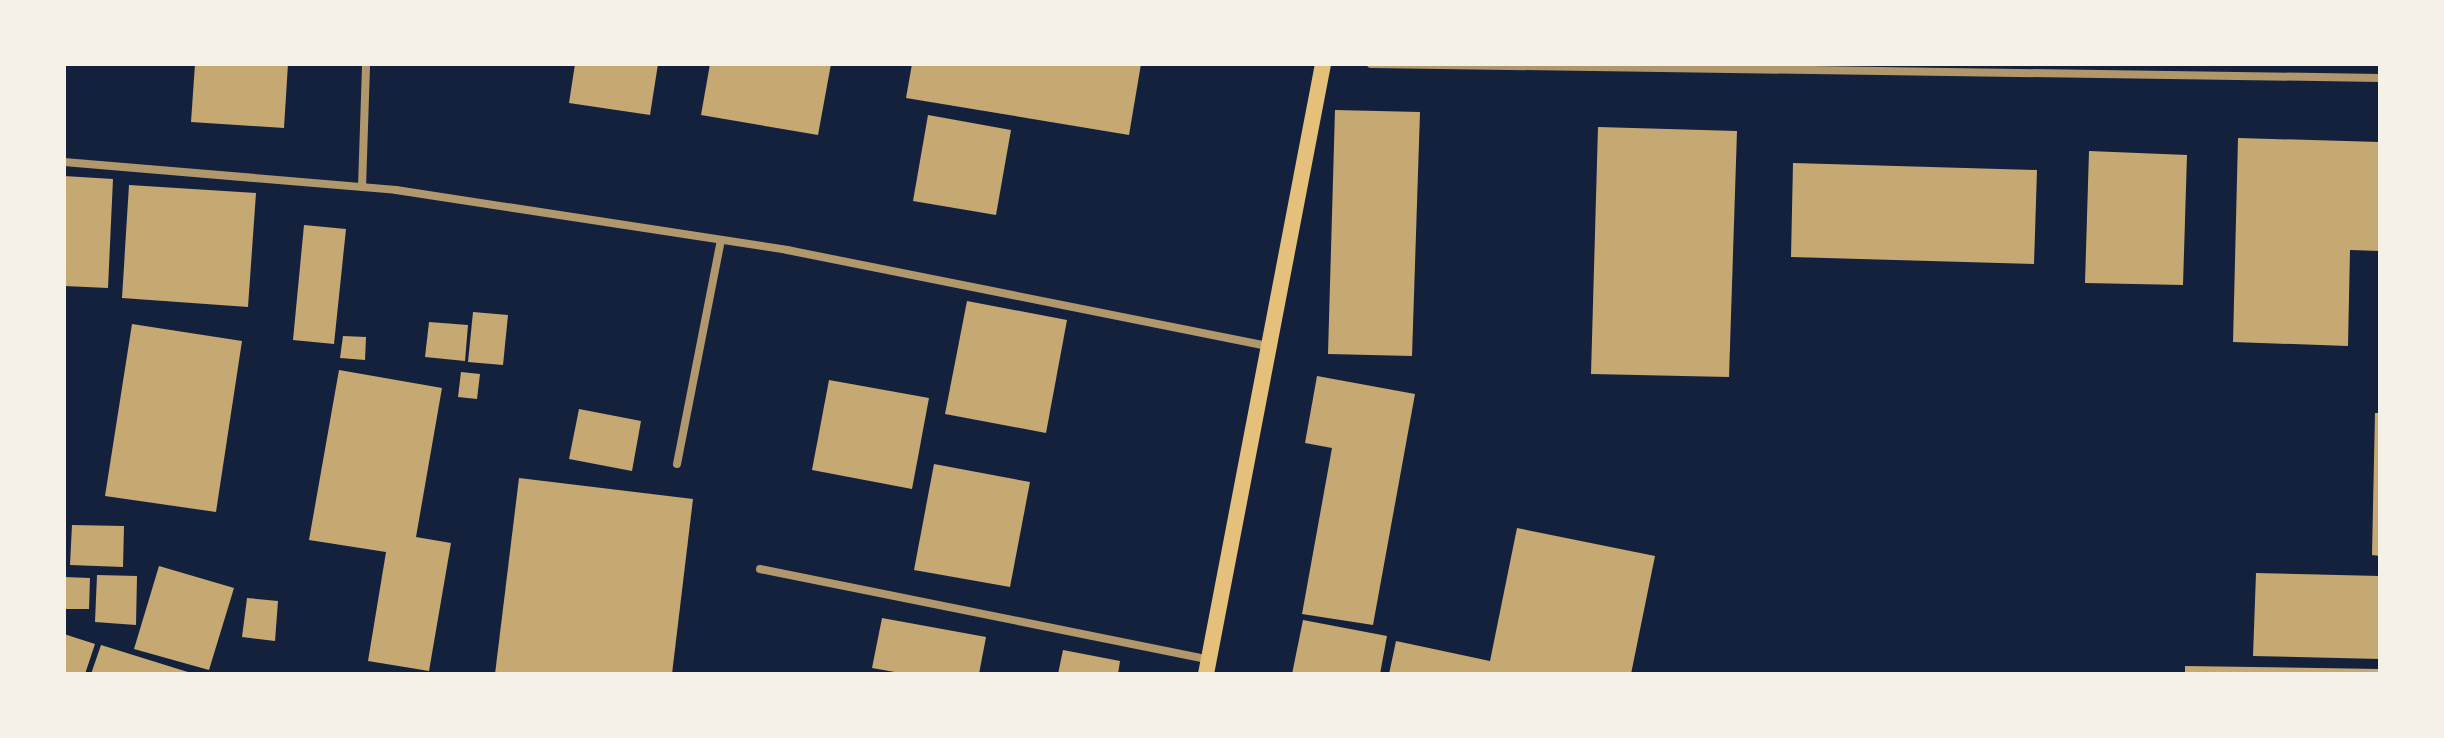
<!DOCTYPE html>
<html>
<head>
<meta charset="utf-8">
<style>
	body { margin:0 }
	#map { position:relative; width:2444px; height:738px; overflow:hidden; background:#14213d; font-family:Commissioner,sans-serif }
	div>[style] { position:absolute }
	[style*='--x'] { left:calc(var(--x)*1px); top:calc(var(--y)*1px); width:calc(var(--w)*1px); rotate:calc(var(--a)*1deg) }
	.building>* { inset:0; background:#c6a872 }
	.minor>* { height:8px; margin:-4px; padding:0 4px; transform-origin:4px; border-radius:4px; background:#b1986c }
	.secondary>* { height:16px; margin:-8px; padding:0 8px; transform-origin:8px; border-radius:8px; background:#e5c07b }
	span { translate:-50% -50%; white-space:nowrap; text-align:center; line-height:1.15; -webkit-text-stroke:7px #f6f1e7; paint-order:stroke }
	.frame { position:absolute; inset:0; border:66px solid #f6f1e7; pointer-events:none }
</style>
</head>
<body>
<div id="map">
	<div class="building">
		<div style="clip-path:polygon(195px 64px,288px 64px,284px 128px,191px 122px)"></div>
		<div style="clip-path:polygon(575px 64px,658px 64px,650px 115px,569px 103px)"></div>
		<div style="clip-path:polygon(710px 64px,831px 64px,818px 135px,701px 115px)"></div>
		<div style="clip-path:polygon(912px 64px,1141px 64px,1129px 135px,906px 98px)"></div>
		<div style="clip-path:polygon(1335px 110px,1420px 112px,1412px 356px,1328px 354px)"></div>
		<div style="clip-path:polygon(928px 115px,1011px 130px,996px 215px,913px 201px)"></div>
		<div style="clip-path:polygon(1598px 127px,1737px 131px,1729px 377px,1591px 374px)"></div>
		<div style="clip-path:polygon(2238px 138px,2380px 142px,2380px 251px,2350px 250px,2348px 346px,2233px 342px)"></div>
		<div style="clip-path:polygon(2089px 151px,2187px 155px,2183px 285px,2085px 283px)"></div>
		<div style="clip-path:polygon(1793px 163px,2037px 170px,2034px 264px,1791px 257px)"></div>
		<div style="clip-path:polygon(64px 176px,113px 179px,108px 288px,64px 286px)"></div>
		<div style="clip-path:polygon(129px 185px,256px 193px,248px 307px,122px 298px)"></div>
		<div style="clip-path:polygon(304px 225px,346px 229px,334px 344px,293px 340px)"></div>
		<div style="clip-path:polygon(967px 301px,1067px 320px,1046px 433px,945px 414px)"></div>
		<div style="clip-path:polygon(473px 312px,508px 315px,503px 365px,468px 362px)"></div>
		<div style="clip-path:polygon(429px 322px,468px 325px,465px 361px,425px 357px)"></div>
		<div style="clip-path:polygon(132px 324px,242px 341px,216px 512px,105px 496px)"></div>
		<div style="clip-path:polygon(343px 336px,366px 337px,365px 360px,340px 358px)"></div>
		<div style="clip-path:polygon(339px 370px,442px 388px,416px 537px,451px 543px,429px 671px,368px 661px,386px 552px,309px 540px)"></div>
		<div style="clip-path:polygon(461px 372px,480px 374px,477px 399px,458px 397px)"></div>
		<div style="clip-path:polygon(1317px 376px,1415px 394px,1373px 625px,1302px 614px,1332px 448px,1305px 443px)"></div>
		<div style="clip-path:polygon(829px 380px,929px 398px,912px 489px,812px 470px)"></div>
		<div style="clip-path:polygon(579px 409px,641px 421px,632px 471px,569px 459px)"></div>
		<div style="clip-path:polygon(2375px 413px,2380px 413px,2380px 556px,2372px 555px)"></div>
		<div style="clip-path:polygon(934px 464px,1030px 482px,1010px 587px,914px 570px)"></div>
		<div style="clip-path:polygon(519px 478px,693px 499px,672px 674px,495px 674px)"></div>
		<div style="clip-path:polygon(72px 525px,124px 526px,123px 567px,70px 565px)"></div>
		<div style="clip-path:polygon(1517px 528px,1655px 556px,1631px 674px,1389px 674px,1396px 641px,1490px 661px)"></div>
		<div style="clip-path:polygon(159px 566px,234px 588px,209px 670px,134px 649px)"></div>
		<div style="clip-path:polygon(2256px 573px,2380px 576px,2380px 659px,2253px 656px)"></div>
		<div style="clip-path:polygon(97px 575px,137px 576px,136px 625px,95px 622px)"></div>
		<div style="clip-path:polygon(64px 577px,90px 578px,89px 609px,64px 609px)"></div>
		<div style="clip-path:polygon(247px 598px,278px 601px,275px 641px,242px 637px)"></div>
		<div style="clip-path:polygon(882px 618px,986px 637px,979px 674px,906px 674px,872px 668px)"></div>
		<div style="clip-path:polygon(1303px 620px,1387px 636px,1380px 674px,1292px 674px)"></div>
		<div style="clip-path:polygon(64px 634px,95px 644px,85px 674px,64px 674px)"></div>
		<div style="clip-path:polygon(101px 645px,191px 673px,191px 674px,91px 674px)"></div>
		<div style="clip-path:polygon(1063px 650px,1120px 661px,1118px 674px,1058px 674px)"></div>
		<div style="clip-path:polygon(2185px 666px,2380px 669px,2380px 674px,2185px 674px)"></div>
	</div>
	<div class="minor">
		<div style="--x:1371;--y:64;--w:1009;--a:0.79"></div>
		<div style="--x:64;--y:162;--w:333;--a:4.8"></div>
		<div style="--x:396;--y:190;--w:396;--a:8.7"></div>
		<div style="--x:787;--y:250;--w:495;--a:11.3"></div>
		<div style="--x:362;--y:187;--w:123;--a:-88.1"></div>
		<div style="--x:677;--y:464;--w:228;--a:-78.9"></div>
		<div style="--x:760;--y:569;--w:457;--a:11.4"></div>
	</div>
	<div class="secondary">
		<div style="--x:1206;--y:674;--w:621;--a:-79.14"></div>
	</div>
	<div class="frame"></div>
</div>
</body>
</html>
